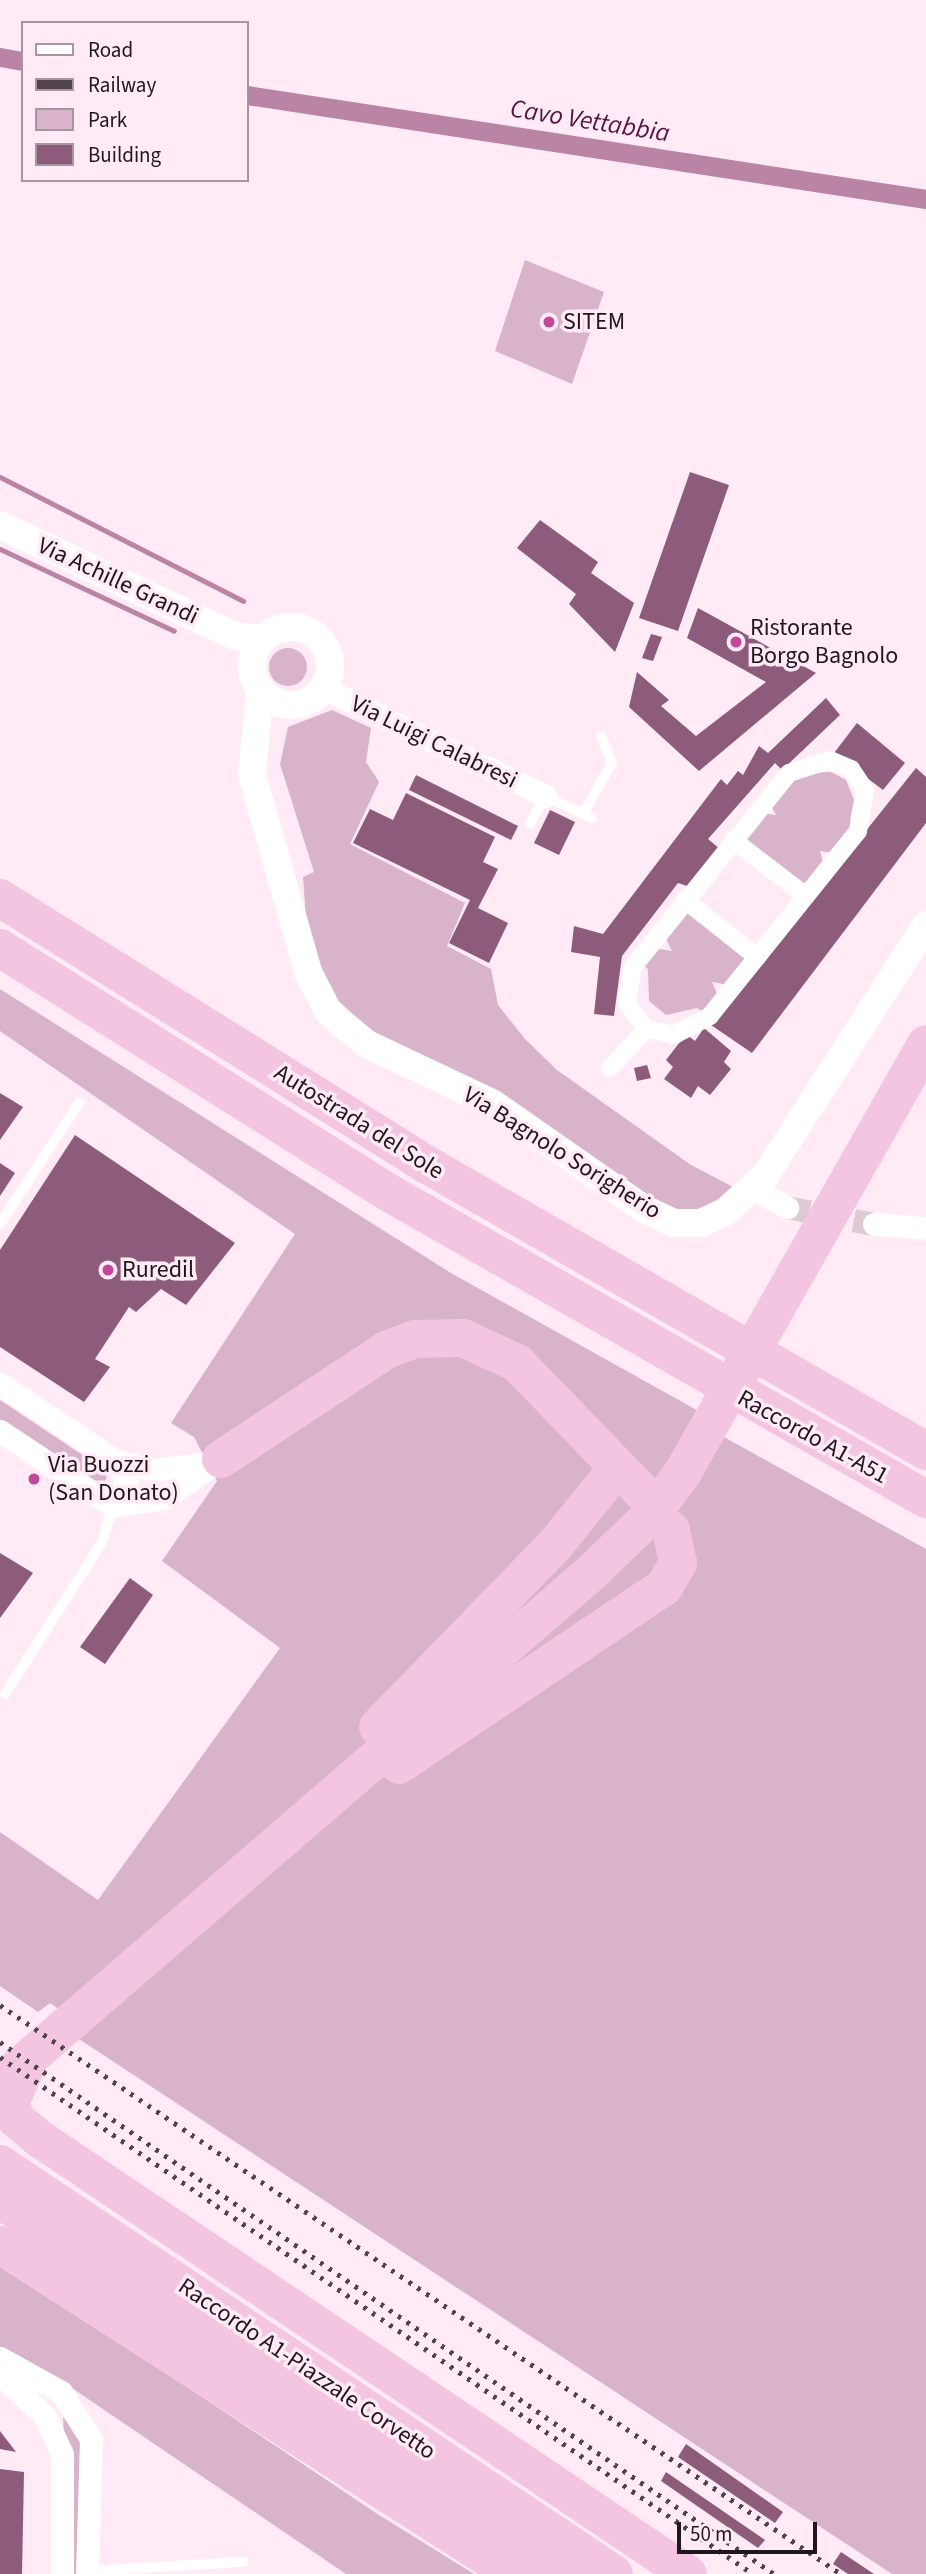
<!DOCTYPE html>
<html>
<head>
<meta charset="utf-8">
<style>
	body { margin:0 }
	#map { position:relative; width:926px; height:2574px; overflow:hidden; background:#ffeaf6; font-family:"Source Sans 3",sans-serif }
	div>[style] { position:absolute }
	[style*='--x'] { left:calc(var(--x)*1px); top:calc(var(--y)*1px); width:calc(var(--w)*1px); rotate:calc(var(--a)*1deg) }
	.green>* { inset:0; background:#d8b3c9 }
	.round { border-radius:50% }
	.stream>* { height:5px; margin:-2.5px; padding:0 2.5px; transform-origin:2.5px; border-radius:2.5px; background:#ba85a5 }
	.canal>* { height:19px; margin:-9.5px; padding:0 9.5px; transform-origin:9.5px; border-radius:9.5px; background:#ba85a5 }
	.building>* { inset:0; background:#8d5c7a }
	.minor-tunnel>* { height:23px; margin-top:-11.5px; transform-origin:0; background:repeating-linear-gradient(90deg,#decad5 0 23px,transparent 0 34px) }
	.service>* { height:10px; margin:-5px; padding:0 5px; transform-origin:5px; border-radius:5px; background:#fff }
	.pedestrian>* { height:18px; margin:-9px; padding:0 9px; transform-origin:9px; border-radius:9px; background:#fff }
	.minor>* { height:23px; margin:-11.5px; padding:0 11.5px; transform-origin:11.5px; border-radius:11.5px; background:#fff }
	.tertiary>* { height:28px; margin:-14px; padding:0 14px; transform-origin:14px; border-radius:14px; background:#fff }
	.tertiary>.ring { margin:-14px; padding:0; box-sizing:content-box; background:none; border:28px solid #fff; border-radius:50% }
	.motorway>* { height:38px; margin:-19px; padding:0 19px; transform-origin:19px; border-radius:19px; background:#f4c5e0 }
	.rail>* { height:5px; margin-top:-2.5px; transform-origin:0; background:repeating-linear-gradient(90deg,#51454b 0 3.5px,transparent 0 10.5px) }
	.dots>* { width:19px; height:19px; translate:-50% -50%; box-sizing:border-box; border:4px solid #ffeaf6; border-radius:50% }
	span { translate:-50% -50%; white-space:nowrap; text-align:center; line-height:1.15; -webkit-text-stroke:7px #ffeaf6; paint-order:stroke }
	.poi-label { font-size:24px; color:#20171c }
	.left { translate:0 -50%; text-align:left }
	.street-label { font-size:24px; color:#20171c }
	.water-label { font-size:26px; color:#541541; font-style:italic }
	.legend { position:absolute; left:21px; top:21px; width:228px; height:161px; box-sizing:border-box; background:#ffeaf6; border:2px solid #a6969f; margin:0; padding:9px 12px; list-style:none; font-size:21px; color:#20171c }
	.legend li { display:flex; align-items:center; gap:14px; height:35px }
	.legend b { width:35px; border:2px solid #a6969f }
	.scale { position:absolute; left:677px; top:2522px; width:140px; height:32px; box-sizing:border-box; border:4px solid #20171c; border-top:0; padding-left:9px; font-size:21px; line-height:24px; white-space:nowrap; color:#20171c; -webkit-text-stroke:5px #ffeaf6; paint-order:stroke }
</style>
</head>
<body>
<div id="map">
	<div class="green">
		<div style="clip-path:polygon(525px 260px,604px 292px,572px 384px,495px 351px)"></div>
		<div class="round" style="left:269px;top:648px;width:38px;height:38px"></div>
		<div style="clip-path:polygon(332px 710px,371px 728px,366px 762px,379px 782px,350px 844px,465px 903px,447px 946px,491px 969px,498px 1005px,525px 1039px,557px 1070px,691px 1165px,737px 1189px,701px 1211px,670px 1209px,375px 1034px,333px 996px,307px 933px,303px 877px,314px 872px,280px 764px,288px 727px)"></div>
		<div style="clip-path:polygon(831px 772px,846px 780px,854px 800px,850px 820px,857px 825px,833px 853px,820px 851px,824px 866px,804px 892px,737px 840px,759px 813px,776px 815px,769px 802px,792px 774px)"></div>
		<div style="clip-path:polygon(687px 905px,752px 957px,729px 985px,712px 982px,719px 998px,705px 1013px,697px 1008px,666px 1015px,649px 1001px,648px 969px,640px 963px,659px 949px,672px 951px,664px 935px)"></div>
		<div style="clip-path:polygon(0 989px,451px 1273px,702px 1413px,697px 1422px,926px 1549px,926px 2574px,892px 2574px,79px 2039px,89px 2029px,50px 2003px,38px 2012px,0 1986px,0 1832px,98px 1900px,280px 1648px,162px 1561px,217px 1481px,194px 1437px,171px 1423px,295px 1234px,0 1031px)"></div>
		<div style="clip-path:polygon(0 1400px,108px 1472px,104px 1486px,0 1422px)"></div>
		<div style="clip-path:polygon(0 2262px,376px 2513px,474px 2574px,346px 2574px,69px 2386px,0 2351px)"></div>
		<div style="clip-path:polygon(63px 2417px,81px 2427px,77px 2574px,71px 2574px)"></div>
	</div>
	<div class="stream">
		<div style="--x:0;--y:477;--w:273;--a:27"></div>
		<div style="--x:0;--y:549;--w:192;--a:25.2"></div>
	</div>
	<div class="canal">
		<div style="--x:0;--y:57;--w:23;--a:10"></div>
		<div style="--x:247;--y:95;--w:687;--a:8.71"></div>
	</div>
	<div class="building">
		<div style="clip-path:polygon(690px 472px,729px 485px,678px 631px,639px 618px)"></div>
		<div style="clip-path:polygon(540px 520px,598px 562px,591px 573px,634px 603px,615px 652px,569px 604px,576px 594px,517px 548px)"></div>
		<div style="clip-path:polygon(698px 608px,816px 673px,699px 771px,629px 707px,637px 672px,669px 700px,661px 706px,696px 736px,766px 682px,687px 638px)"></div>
		<div style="clip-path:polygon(651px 634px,662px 637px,653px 661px,642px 658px)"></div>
		<div style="clip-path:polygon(826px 698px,840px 715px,782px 770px,775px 763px,708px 839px,720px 849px,690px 887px,678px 883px,622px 956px,614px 1016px,594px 1014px,600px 957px,571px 952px,574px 926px,603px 934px,721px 779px,727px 785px,738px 771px,743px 775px,759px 746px,768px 753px)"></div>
		<div style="clip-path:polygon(857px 723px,905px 763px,883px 790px,834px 753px)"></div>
		<div style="clip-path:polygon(916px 768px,926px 777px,926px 823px,752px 1053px,711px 1025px)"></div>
		<div style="clip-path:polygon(416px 775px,518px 826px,511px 840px,409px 790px)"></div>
		<div style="clip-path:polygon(406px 793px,495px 837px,483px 862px,498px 869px,478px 908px,508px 923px,489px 963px,449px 943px,470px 900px,353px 843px,370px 809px,393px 820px)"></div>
		<div style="clip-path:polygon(550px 810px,575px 822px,559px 855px,534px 843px)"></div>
		<div style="clip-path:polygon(704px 1028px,731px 1051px,724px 1062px,731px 1069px,710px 1095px,698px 1086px,691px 1098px,664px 1079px,673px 1067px,666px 1060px,686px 1034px,695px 1041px)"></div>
		<div style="clip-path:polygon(647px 1065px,651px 1078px,637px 1081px,634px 1068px)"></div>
		<div style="clip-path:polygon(0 1093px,23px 1107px,0 1140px)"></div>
		<div style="clip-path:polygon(75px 1135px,235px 1243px,186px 1305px,161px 1289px,136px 1312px,129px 1307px,95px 1359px,110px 1367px,84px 1402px,0 1347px,0 1250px)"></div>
		<div style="clip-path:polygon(0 1163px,15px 1173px,0 1196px)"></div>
		<div style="clip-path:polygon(0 1553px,33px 1573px,0 1618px)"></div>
		<div style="clip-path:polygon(130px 1578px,153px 1595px,105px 1664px,80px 1647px)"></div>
		<div style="clip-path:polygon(0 2431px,16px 2452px,0 2449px)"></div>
		<div style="clip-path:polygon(686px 2444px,783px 2512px,775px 2523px,678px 2457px)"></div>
		<div style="clip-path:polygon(0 2469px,24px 2472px,22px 2574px,0 2574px)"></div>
		<div style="clip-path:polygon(666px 2472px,765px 2540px,758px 2548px,661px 2481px)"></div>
		<div style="clip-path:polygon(841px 2552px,874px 2574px,848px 2574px,833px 2564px)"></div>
	</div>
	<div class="minor-tunnel">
		<div style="--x:787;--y:1207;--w:89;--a:11.1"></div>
	</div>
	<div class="service">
		<div style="--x:583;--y:814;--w:59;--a:-60.4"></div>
		<div style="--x:612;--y:763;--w:29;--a:-112"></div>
		<div style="--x:530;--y:824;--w:32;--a:-62"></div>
		<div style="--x:545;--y:796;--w:52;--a:25.1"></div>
		<div style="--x:0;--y:1224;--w:145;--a:-56.9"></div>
		<div style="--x:5;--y:1694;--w:178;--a:-57.4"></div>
		<div style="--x:101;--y:1544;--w:40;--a:-72"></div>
		<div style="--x:87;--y:2571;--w:157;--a:-3.3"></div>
	</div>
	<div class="pedestrian">
		<div style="--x:830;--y:760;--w:23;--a:23"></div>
		<div style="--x:851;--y:769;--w:25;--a:56"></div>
		<div style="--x:865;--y:790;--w:42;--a:99.7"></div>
		<div style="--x:858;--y:831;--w:237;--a:128.7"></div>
		<div style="--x:710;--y:1016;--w:40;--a:152"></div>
		<div style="--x:675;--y:1035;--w:30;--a:-168"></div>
		<div style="--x:646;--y:1029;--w:32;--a:-126"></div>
		<div style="--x:627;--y:1003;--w:36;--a:-81"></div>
		<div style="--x:633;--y:967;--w:249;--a:-51.2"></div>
		<div style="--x:789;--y:773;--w:43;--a:-17.6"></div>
		<div style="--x:733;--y:840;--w:92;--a:37.5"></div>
		<div style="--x:685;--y:900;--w:92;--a:38.4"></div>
		<div style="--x:610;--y:1068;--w:53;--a:-47.3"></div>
	</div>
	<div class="minor">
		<div style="--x:323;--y:688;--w:247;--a:25.9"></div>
		<div style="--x:754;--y:1189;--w:38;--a:29"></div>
		<div style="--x:874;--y:1224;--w:52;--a:4.4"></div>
		<div style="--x:0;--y:1384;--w:139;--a:33.6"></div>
		<div style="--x:116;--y:1461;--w:40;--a:13"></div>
		<div style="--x:155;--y:1470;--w:53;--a:-7.5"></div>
		<div style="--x:0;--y:1431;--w:136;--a:33.6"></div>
		<div style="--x:113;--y:1506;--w:52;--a:-8.9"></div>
		<div style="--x:164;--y:1498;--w:69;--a:-34.4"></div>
		<div style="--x:113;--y:1506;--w:29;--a:-61"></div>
		<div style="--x:127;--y:1481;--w:23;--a:-119"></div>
		<div style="--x:0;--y:2358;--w:70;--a:29.1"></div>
		<div style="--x:61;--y:2392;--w:56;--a:57.4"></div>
		<div style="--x:91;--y:2439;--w:135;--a:91.7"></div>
		<div style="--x:0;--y:2374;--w:60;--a:43"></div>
		<div style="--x:44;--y:2415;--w:43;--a:65.2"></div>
		<div style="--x:62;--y:2454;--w:120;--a:90"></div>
	</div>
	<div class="tertiary">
		<div style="--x:0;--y:525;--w:260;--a:25.3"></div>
		<div style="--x:235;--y:636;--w:28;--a:6"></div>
		<div class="ring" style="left:252px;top:627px;width:50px;height:50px"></div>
		<div style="--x:260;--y:689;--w:86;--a:95.3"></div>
		<div style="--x:252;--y:775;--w:205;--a:74.1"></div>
		<div style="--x:308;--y:972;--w:46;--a:62.9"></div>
		<div style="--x:329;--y:1013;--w:49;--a:39.2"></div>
		<div style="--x:367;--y:1044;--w:138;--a:25.3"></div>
		<div style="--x:492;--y:1103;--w:185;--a:34.9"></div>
		<div style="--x:644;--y:1209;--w:33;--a:25"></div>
		<div style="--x:674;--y:1223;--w:27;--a:0"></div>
		<div style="--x:701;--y:1223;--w:26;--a:-25"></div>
		<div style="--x:725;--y:1212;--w:54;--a:-42"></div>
		<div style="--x:765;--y:1176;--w:298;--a:-57.3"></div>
	</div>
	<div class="motorway">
		<div style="--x:0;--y:898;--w:492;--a:32"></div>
		<div style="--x:417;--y:1159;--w:587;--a:29.84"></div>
		<div style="--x:0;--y:948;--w:462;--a:32.2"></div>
		<div style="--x:391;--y:1194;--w:616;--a:29.69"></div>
		<div style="--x:221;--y:1459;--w:198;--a:-33.4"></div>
		<div style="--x:386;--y:1350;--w:31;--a:-21"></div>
		<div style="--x:415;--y:1339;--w:48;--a:-1.2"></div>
		<div style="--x:463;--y:1338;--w:60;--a:24.8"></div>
		<div style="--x:517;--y:1363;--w:181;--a:45.9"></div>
		<div style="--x:378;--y:1727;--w:254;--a:-45.8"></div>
		<div style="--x:555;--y:1545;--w:100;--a:-51.1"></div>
		<div style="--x:399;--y:1765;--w:319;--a:-33.9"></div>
		<div style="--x:664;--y:1587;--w:28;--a:-60"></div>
		<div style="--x:678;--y:1563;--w:34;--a:-102"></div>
		<div style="--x:29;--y:2060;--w:47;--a:113.8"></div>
		<div style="--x:10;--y:2103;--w:18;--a:68"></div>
		<div style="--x:17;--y:2120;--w:30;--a:40"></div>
		<div style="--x:40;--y:2139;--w:780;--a:33.87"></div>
		<div style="--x:0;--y:2083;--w:782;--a:-40.8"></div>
		<div style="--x:592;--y:1572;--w:86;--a:-44.1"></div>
		<div style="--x:654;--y:1512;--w:49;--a:-54.1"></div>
		<div style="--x:683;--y:1472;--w:492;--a:-60.4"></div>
		<div style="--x:0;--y:2164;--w:738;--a:33.73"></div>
		<div style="--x:0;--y:2200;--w:678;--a:33.46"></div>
		<div style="--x:0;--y:2245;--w:609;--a:32.67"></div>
	</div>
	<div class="rail">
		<div style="--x:0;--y:2005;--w:1015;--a:34.08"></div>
		<div style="--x:0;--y:2042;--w:939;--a:34.5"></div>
		<div style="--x:0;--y:2057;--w:913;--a:34.47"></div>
	</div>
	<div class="dots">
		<div style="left:549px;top:322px;background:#c1489a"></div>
		<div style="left:736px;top:642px;background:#c1489a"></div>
		<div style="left:108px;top:1270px;background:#c1489a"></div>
		<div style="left:34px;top:1479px;background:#c1489a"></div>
	</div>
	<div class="poi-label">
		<span class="left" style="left:563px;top:322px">SITEM</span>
		<span class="left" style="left:750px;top:642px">Ristorante<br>Borgo Bagnolo</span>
		<span class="left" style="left:122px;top:1270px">Ruredil</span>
		<span class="left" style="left:48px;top:1479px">Via Buozzi<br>(San Donato)</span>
	</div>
	<div class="street-label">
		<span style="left:118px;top:581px;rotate:25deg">Via Achille Grandi</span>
		<span style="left:434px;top:742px;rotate:26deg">Via Luigi Calabresi</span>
		<span style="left:359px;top:1122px;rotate:32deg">Autostrada del Sole</span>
		<span style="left:562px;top:1153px;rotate:32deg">Via Bagnolo Sorigherio</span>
		<span style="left:813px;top:1437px;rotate:29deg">Raccordo A1-A51</span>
		<span style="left:307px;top:2369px;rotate:34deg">Raccordo A1-Piazzale Corvetto</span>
	</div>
	<div class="water-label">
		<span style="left:590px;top:121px;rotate:9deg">Cavo Vettabbia</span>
	</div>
	<ul class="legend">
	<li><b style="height:9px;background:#fff"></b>Road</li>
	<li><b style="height:9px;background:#51454b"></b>Railway</li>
	<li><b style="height:19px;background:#d8b3c9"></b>Park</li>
	<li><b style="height:19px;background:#8d5c7a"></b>Building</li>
	</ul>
	<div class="scale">50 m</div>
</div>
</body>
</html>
